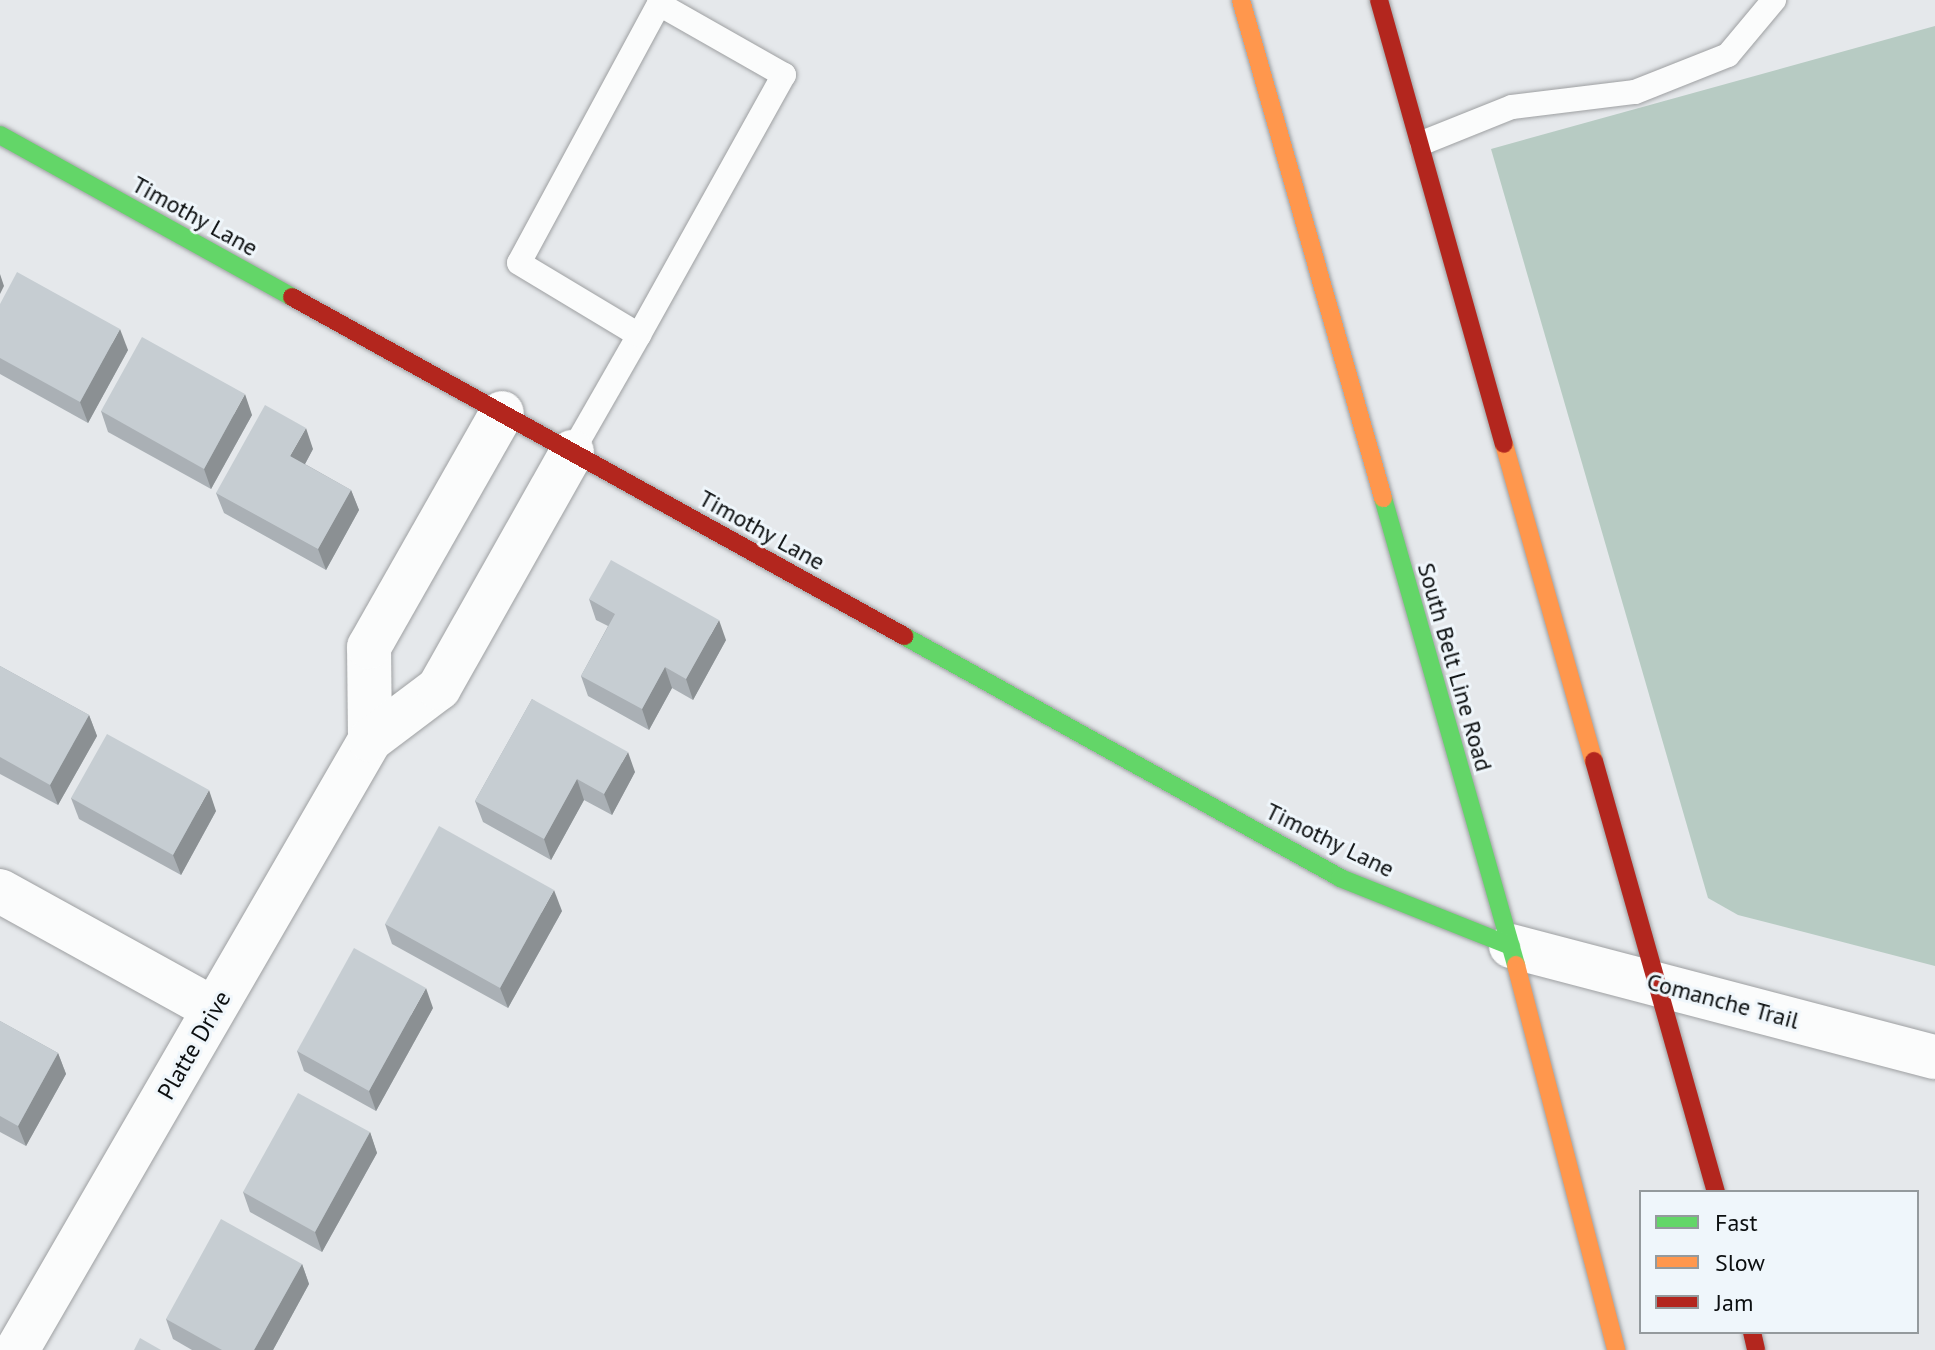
<!DOCTYPE html>
<html>
<head>
<meta charset="utf-8">
<style>
	body { margin:0 }
	#map { position:relative; width:1935px; height:1350px; overflow:hidden; background:#e5e8eb; font-family:"PT Sans",sans-serif }
	div>[style] { position:absolute }
	[style*='--x'] { left:calc(var(--x)*1px); top:calc(var(--y)*1px); width:calc(var(--w)*1px); rotate:calc(var(--a)*1deg) }
	.forest>* { inset:0; background:#b7cbc3 }
	.roads { filter:drop-shadow(0 0 2px #9ea0a2) drop-shadow(0 0 2px #9ea0a2) }
	.lane>* { height:24px; margin:-12px; padding:0 12px; transform-origin:12px; border-radius:12px; background:#fbfcfc }
	.street>* { height:44px; margin:-22px; padding:0 22px; transform-origin:22px; border-radius:22px; background:#fbfcfc }
	.fast>* { height:18px; margin:-9px; padding:0 9px; transform-origin:9px; border-radius:9px; background:#63d668 }
	.slow>* { height:18px; margin:-9px; padding:0 9px; transform-origin:9px; border-radius:9px; background:#ff974d }
	.jam>* { height:18px; margin:-9px; padding:0 9px; transform-origin:9px; border-radius:9px; background:#b3261e }
	.wall>* { inset:0; background:#aab0b5 }
	.shaded-wall>* { inset:0; background:#8b9093 }
	.building>* { inset:0; background:#c6cdd2 }
	span { translate:-50% -50%; white-space:nowrap; text-align:center; line-height:1.15; -webkit-text-stroke:6px #eff6fb; paint-order:stroke }
	.street-label { font-size:24px; color:#0c0f10 }
	.legend { position:absolute; left:1639px; top:1190px; width:280px; height:144px; box-sizing:border-box; background:#eff6fb; border:2px solid #949a9d; margin:0; padding:10px 14px; list-style:none; font-size:24px; color:#0c0f10 }
	.legend li { display:flex; align-items:center; gap:16px; height:40px }
	.legend b { width:40px; border:2px solid #949a9d }
</style>
</head>
<body>
<div id="map">
	<div class="forest">
		<div style="clip-path:polygon(1935px 26px,1935px 966px,1738px 915px,1708px 898px,1491px 149px)"></div>
	</div>
	<div class="roads">
		<div class="lane">
			<div style="--x:1422;--y:143;--w:97;--a:-21.8"></div>
			<div style="--x:1512;--y:107;--w:124;--a:-7"></div>
			<div style="--x:1635;--y:92;--w:100;--a:-21.7"></div>
			<div style="--x:1728;--y:55;--w:72;--a:-50.1"></div>
			<div style="--x:572;--y:452;--w:135;--a:-60.2"></div>
			<div style="--x:639;--y:335;--w:298;--a:-60.9"></div>
			<div style="--x:784;--y:75;--w:144;--a:-150.4"></div>
			<div style="--x:659;--y:4;--w:294;--a:118.4"></div>
			<div style="--x:519;--y:263;--w:140;--a:31"></div>
		</div>
		<div class="street">
			<div style="--x:370;--y:740;--w:93;--a:-90.6"></div>
			<div style="--x:369;--y:647;--w:269;--a:-60.4"></div>
			<div style="--x:0;--y:891;--w:244;--a:28.9"></div>
			<div style="--x:1511;--y:946;--w:438;--a:14.7"></div>
			<div style="--x:17;--y:1350;--w:705;--a:-59.94"></div>
			<div style="--x:370;--y:740;--w:86;--a:-37"></div>
			<div style="--x:439;--y:688;--w:271;--a:-60.6"></div>
		</div>
		<div class="fast">
			<div style="--x:0;--y:135;--w:334;--a:29"></div>
			<div style="--x:1383;--y:498;--w:486;--a:74.1"></div>
			<div style="--x:904;--y:636;--w:499;--a:29"></div>
			<div style="--x:1340;--y:878;--w:184;--a:21.7"></div>
		</div>
		<div class="slow">
			<div style="--x:1241;--y:0;--w:518;--a:74.08"></div>
			<div style="--x:1504;--y:444;--w:330;--a:74.2"></div>
			<div style="--x:1516;--y:965;--w:398;--a:75.4"></div>
		</div>
		<div class="jam">
			<div style="--x:1379;--y:0;--w:461;--a:74.3"></div>
			<div style="--x:292;--y:297;--w:700;--a:28.98"></div>
			<div style="--x:1594;--y:761;--w:448;--a:74.2"></div>
			<div style="--x:1752;--y:1332;--w:18;--a:77"></div>
		</div>
	</div>
	<div class="wall">
		<div style="clip-path:polygon(0 304px,128px 350px,88px 423px,0 374px)"></div>
		<div style="clip-path:polygon(101px 411px,252px 415px,211px 489px,108px 432px)"></div>
		<div style="clip-path:polygon(313px 449px,305px 464px,351px 490px,359px 510px,326px 570px,224px 513px,216px 493px)"></div>
		<div style="clip-path:polygon(589px 599px,726px 640px,693px 700px,672px 688px,649px 730px,588px 696px,581px 676px,608px 626px,596px 620px)"></div>
		<div style="clip-path:polygon(0 666px,89px 715px,97px 736px,58px 805px,0 774px)"></div>
		<div style="clip-path:polygon(532px 699px,635px 772px,612px 815px,584px 800px,551px 860px,483px 822px,475px 801px)"></div>
		<div style="clip-path:polygon(71px 798px,216px 811px,181px 875px,79px 819px)"></div>
		<div style="clip-path:polygon(562px 911px,508px 1008px,392px 944px,385px 924px)"></div>
		<div style="clip-path:polygon(433px 1008px,376px 1111px,304px 1071px,297px 1051px)"></div>
		<div style="clip-path:polygon(0 1021px,58px 1053px,66px 1074px,26px 1146px,0 1132px)"></div>
		<div style="clip-path:polygon(370px 1132px,377px 1153px,322px 1252px,250px 1212px,243px 1192px)"></div>
		<div style="clip-path:polygon(302px 1264px,309px 1284px,273px 1350px,192px 1350px,173px 1339px,166px 1319px)"></div>
	</div>
	<div class="shaded-wall">
		<div style="clip-path:polygon(0 274px,4px 286px,0 294px)"></div>
		<div style="clip-path:polygon(120px 329px,128px 350px,88px 423px,80px 402px)"></div>
		<div style="clip-path:polygon(245px 394px,252px 415px,211px 489px,204px 469px)"></div>
		<div style="clip-path:polygon(306px 428px,313px 449px,298px 477px,290px 456px)"></div>
		<div style="clip-path:polygon(351px 490px,359px 510px,326px 570px,318px 549px)"></div>
		<div style="clip-path:polygon(719px 620px,726px 640px,693px 700px,686px 679px)"></div>
		<div style="clip-path:polygon(665px 667px,672px 688px,649px 730px,642px 709px)"></div>
		<div style="clip-path:polygon(89px 715px,97px 736px,58px 805px,50px 785px)"></div>
		<div style="clip-path:polygon(628px 752px,635px 772px,612px 815px,604px 794px)"></div>
		<div style="clip-path:polygon(577px 779px,584px 800px,551px 860px,544px 839px)"></div>
		<div style="clip-path:polygon(209px 790px,216px 811px,181px 875px,173px 855px)"></div>
		<div style="clip-path:polygon(554px 890px,562px 911px,508px 1008px,500px 988px)"></div>
		<div style="clip-path:polygon(426px 988px,433px 1008px,376px 1111px,369px 1091px)"></div>
		<div style="clip-path:polygon(58px 1053px,66px 1074px,26px 1146px,18px 1126px)"></div>
		<div style="clip-path:polygon(370px 1132px,377px 1153px,322px 1252px,315px 1232px)"></div>
		<div style="clip-path:polygon(302px 1264px,309px 1284px,273px 1350px,254px 1350px)"></div>
	</div>
	<div class="building">
		<div style="clip-path:polygon(17px 272px,120px 329px,80px 402px,0 358px,0 304px)"></div>
		<div style="clip-path:polygon(142px 337px,245px 394px,204px 469px,101px 411px)"></div>
		<div style="clip-path:polygon(265px 405px,306px 428px,290px 456px,351px 490px,318px 549px,216px 493px)"></div>
		<div style="clip-path:polygon(611px 560px,719px 620px,686px 679px,665px 667px,642px 709px,581px 676px,615px 614px,589px 599px)"></div>
		<div style="clip-path:polygon(0 666px,89px 715px,50px 785px,0 757px)"></div>
		<div style="clip-path:polygon(532px 699px,628px 752px,604px 794px,577px 779px,544px 839px,475px 801px)"></div>
		<div style="clip-path:polygon(107px 734px,209px 790px,173px 855px,71px 798px)"></div>
		<div style="clip-path:polygon(439px 826px,554px 890px,500px 988px,385px 924px)"></div>
		<div style="clip-path:polygon(354px 948px,426px 988px,369px 1091px,297px 1051px)"></div>
		<div style="clip-path:polygon(0 1021px,58px 1053px,18px 1126px,0 1116px)"></div>
		<div style="clip-path:polygon(298px 1093px,370px 1132px,315px 1232px,243px 1192px)"></div>
		<div style="clip-path:polygon(221px 1219px,302px 1264px,254px 1350px,222px 1350px,166px 1319px)"></div>
		<div style="clip-path:polygon(140px 1338px,161px 1350px,134px 1350px)"></div>
	</div>
	<div class="street-label">
		<span style="left:195px;top:216px;rotate:29deg">Timothy Lane</span>
		<span style="left:762px;top:530px;rotate:29deg">Timothy Lane</span>
		<span style="left:1455px;top:667px;rotate:74deg">South Belt Line Road</span>
		<span style="left:1330px;top:840px;rotate:26deg">Timothy Lane</span>
		<span style="left:1723px;top:1001px;rotate:15deg">Comanche Trail</span>
		<span style="left:194px;top:1045px;rotate:-60deg">Platte Drive</span>
	</div>
	<ul class="legend">
	<li><b style="height:10px;background:#63d668"></b>Fast</li>
	<li><b style="height:10px;background:#ff974d"></b>Slow</li>
	<li><b style="height:10px;background:#b3261e"></b>Jam</li>
	</ul>
</div>
</body>
</html>
